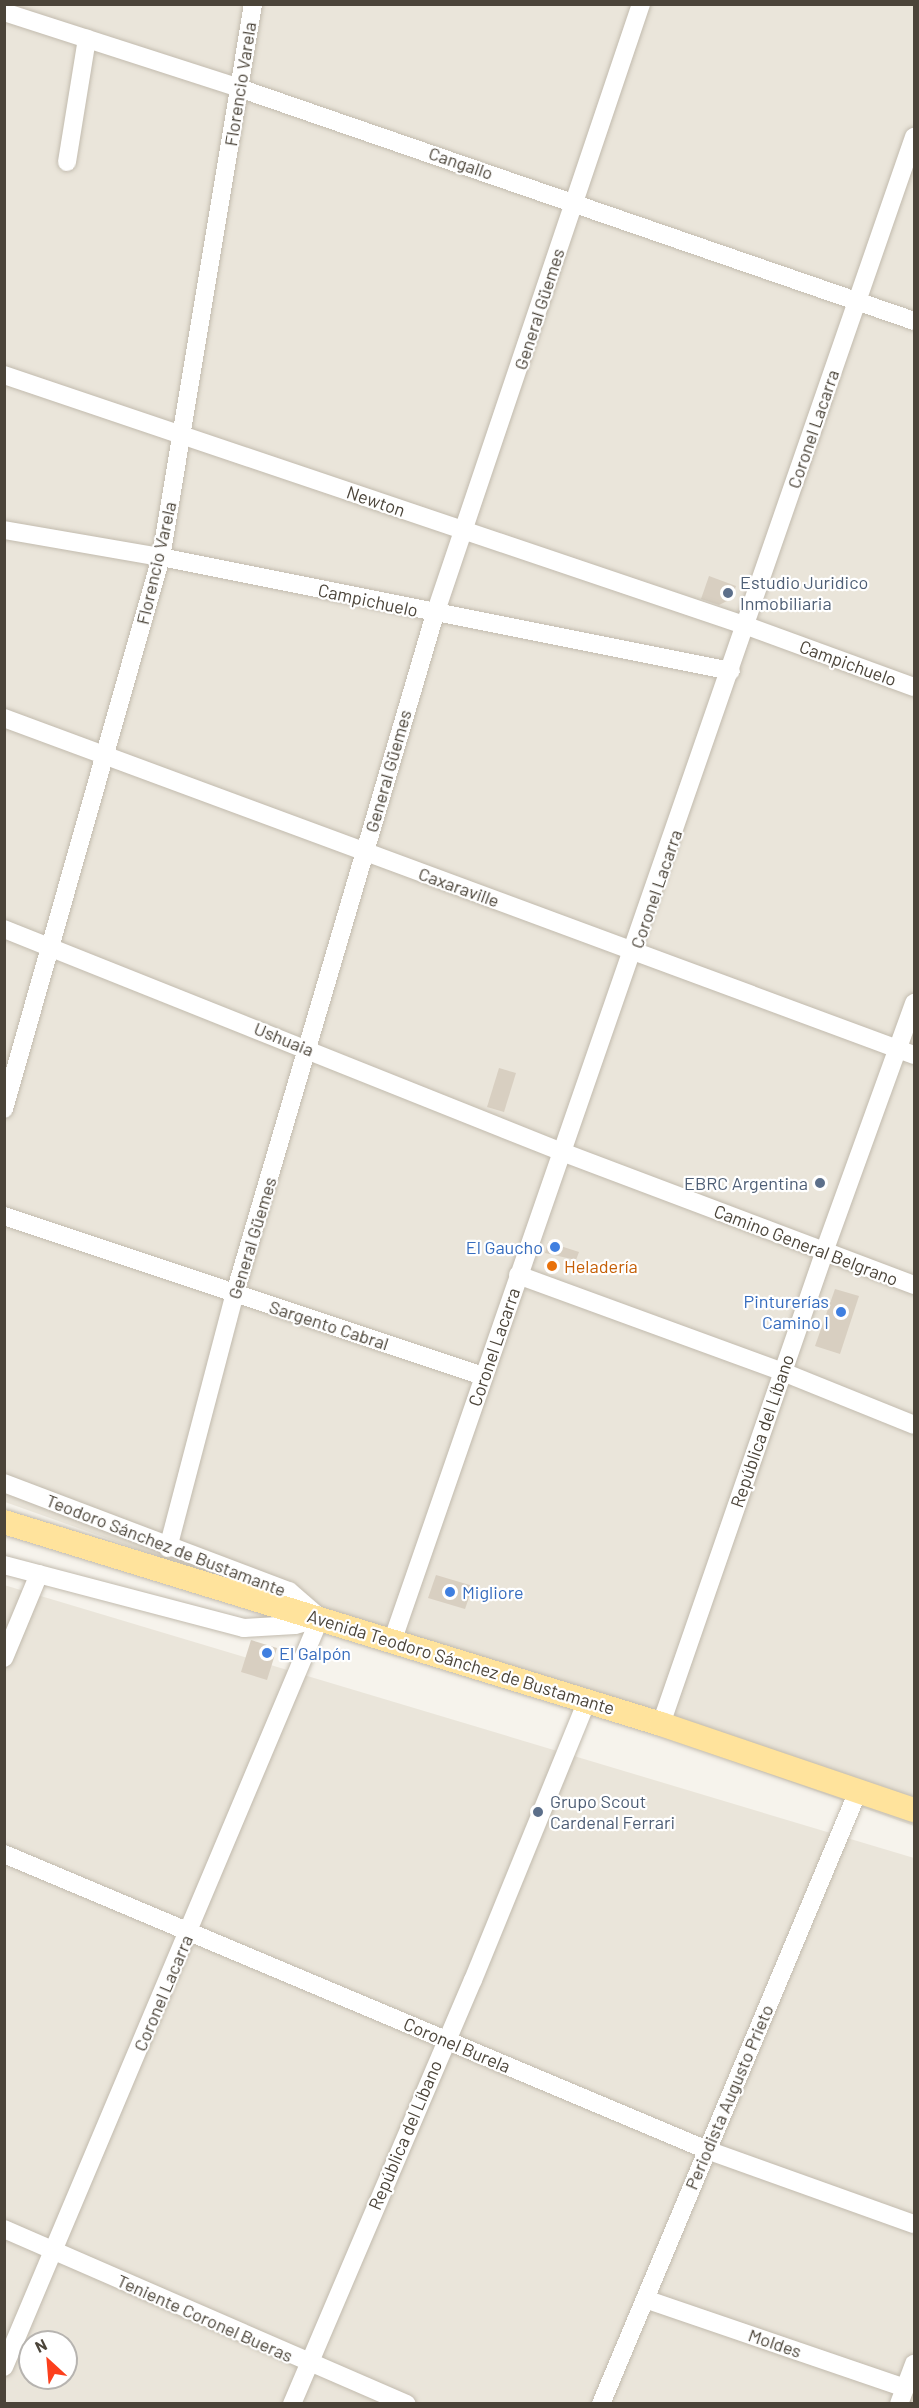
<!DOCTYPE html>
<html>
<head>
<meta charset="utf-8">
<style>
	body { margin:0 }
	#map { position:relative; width:919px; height:2408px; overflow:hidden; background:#f6f3ec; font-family:Barlow,sans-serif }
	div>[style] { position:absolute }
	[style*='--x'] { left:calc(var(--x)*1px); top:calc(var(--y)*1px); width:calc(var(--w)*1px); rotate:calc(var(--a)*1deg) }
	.residential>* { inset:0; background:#eae5da }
	.building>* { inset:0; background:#d8cfc1 }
	.roads { filter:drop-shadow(0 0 2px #c2bbae) drop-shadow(0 0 2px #c2bbae) }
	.minor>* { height:18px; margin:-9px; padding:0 9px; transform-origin:9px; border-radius:9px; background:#fff }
	.major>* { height:24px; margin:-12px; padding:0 12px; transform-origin:12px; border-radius:12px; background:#ffe39c }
	.dots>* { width:16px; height:16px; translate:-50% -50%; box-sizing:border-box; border:3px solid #fff; border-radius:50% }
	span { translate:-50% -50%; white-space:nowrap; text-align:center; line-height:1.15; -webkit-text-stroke:4.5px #fff; paint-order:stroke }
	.street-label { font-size:18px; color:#4b4439 }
	.service-label { font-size:18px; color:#4e5e75 }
	.left { translate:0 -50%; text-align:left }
	.right { translate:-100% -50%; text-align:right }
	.shop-label { font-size:18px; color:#366cbe }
	.food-label { font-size:18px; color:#c56008 }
	.frame { position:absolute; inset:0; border:6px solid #4b4439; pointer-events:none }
	.north { position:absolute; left:18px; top:2330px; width:60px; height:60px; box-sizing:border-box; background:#fff; border:2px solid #b7b4b0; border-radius:50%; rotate:334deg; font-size:16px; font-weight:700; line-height:24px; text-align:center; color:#4b4439 }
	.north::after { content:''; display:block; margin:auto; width:21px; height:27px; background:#fc3f1d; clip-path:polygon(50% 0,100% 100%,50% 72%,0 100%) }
</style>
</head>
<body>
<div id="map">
	<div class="residential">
		<div style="clip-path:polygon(5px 5px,914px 5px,914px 1826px,5px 1502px)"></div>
		<div style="clip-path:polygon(evenodd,4px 1585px,914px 1858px,914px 2403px,5px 2403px,4px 1585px,30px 2342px,66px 2342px,66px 2378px,30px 2378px,30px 2342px)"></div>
	</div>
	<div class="building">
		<div style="clip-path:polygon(709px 576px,736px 586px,731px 599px,719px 605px,701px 599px)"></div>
		<div style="clip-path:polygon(499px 1068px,516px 1073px,504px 1112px,487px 1107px)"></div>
		<div style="clip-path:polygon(548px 1242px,579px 1252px,576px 1260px,545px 1253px)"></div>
		<div style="clip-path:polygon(835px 1289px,859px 1296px,840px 1354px,815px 1346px)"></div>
		<div style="clip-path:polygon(436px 1575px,473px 1586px,465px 1609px,428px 1598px)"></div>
		<div style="clip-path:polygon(251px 1640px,277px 1648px,267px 1680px,241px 1672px)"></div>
	</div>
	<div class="roads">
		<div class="minor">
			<div style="--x:4;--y:12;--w:247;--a:17.9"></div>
			<div style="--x:239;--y:88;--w:714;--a:19.04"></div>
			<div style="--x:67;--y:162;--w:125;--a:-80.8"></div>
			<div style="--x:4;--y:375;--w:784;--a:18.67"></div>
			<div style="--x:747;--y:626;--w:178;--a:20.1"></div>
			<div style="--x:4;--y:530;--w:159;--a:9.8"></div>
			<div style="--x:161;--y:557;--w:581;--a:11.31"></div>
			<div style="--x:4;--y:718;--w:970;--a:20.32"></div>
			<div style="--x:4;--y:929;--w:601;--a:21.78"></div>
			<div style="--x:562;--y:1152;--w:376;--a:20.7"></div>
			<div style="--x:4;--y:1109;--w:574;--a:-74.12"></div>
			<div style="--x:161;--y:557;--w:561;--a:-80.55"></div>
			<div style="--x:4;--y:1216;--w:505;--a:18.47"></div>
			<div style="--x:518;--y:1275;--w:282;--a:20.1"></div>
			<div style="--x:783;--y:1372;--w:141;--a:22"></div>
			<div style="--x:4;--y:1483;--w:305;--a:20.8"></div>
			<div style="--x:289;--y:1591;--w:40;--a:41"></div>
			<div style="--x:168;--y:1548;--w:264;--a:-75.3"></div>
			<div style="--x:235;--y:1293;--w:708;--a:-73.59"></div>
			<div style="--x:435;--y:614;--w:644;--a:-71.34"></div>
			<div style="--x:4;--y:1565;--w:248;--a:14.7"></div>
			<div style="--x:244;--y:1628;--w:51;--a:-3.4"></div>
			<div style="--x:295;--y:1625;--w:24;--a:-15"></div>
			<div style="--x:393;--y:1639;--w:1590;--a:-70.87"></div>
			<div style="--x:4;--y:1658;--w:91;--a:-67.4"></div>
			<div style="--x:661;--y:1724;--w:499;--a:-70.9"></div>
			<div style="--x:824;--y:1252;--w:265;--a:-70.1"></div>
			<div style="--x:4;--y:1854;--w:763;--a:22.83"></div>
			<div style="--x:707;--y:2150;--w:220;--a:19.7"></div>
			<div style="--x:4;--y:2229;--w:439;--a:23.5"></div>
			<div style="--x:645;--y:2299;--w:275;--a:18.9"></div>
			<div style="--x:4;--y:2367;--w:813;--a:-67.13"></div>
			<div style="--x:292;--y:2404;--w:461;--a:-66.9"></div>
			<div style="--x:473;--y:1980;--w:302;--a:-67.8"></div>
			<div style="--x:601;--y:2404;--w:665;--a:-67.25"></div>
			<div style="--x:899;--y:2404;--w:43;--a:-69.4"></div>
		</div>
		<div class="major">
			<div style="--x:4;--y:1522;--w:687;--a:17.09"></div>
			<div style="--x:661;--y:1724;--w:267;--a:18.8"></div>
		</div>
	</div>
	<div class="dots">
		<div style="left:728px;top:593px;background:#5c6f8a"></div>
		<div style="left:820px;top:1183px;background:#5c6f8a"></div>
		<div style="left:555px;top:1247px;background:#3f7fe0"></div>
		<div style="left:552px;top:1266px;background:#e8710a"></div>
		<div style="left:841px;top:1312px;background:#3f7fe0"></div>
		<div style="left:450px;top:1592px;background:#3f7fe0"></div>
		<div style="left:267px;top:1653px;background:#3f7fe0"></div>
		<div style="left:538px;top:1812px;background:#5c6f8a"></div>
	</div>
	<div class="street-label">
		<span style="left:240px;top:84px;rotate:-81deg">Florencio Varela</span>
		<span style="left:461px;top:163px;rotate:19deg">Cangallo</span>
		<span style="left:539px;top:309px;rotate:-72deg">General Güemes</span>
		<span style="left:813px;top:429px;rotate:-71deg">Coronel Lacarra</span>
		<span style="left:376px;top:501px;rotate:19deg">Newton</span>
		<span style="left:156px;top:563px;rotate:-77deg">Florencio Varela</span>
		<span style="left:368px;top:600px;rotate:12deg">Campichuelo</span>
		<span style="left:848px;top:663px;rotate:20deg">Campichuelo</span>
		<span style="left:388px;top:771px;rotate:-74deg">General Güemes</span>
		<span style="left:459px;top:887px;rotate:20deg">Caxaraville</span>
		<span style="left:656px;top:889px;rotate:-71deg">Coronel Lacarra</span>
		<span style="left:284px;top:1039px;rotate:22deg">Ushuaia</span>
		<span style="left:252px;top:1238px;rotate:-73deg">General Güemes</span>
		<span style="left:806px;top:1245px;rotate:21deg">Camino General Belgrano</span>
		<span style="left:329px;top:1325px;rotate:18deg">Sargento Cabral</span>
		<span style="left:494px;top:1347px;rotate:-71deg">Coronel Lacarra</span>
		<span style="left:762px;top:1431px;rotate:-71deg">República del Líbano</span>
		<span style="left:166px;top:1545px;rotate:21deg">Teodoro Sánchez de Bustamante</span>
		<span style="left:461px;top:1662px;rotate:17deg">Avenida Teodoro Sánchez de Bustamante</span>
		<span style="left:163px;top:1993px;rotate:-67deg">Coronel Lacarra</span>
		<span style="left:457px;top:2045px;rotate:23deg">Coronel Burela</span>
		<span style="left:729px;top:2097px;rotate:-67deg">Periodista Augusto Prieto</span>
		<span style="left:405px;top:2135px;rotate:-67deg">República del Líbano</span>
		<span style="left:205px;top:2318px;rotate:24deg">Teniente Coronel Bueras</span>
		<span style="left:775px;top:2343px;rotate:19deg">Moldes</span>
	</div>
	<div class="service-label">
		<span class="left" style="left:740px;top:593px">Estudio Juridico<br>Inmobiliaria</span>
		<span class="right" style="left:808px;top:1183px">EBRC Argentina</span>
		<span class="left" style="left:550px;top:1812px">Grupo Scout<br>Cardenal Ferrari</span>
	</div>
	<div class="shop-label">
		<span class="right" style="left:543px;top:1247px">El Gaucho</span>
		<span class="right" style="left:829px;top:1312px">Pinturerías<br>Camino I</span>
		<span class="left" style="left:462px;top:1592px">Migliore</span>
		<span class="left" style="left:279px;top:1653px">El Galpón</span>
	</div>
	<div class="food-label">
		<span class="left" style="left:564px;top:1266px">Heladería</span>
	</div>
	<div class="frame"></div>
	<div class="north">N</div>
</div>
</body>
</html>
